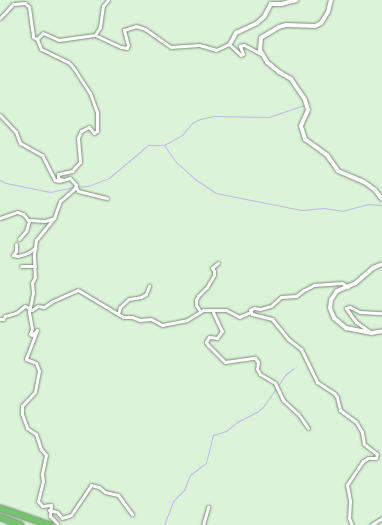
<!DOCTYPE html>
<html>
<head>
<meta charset="utf-8">
<style>
	body { margin:0 }
	#map { position:relative; width:382px; height:525px; overflow:hidden; background:#dbf3d8; font-family:"DM Sans",sans-serif }
	div>[style] { position:absolute }
	[style*='--x'] { left:calc(var(--x)*1px); top:calc(var(--y)*1px); width:calc(var(--w)*1px); rotate:calc(var(--a)*1deg) }
	.stream>* { height:1px; margin:-0.5px; padding:0 0.5px; transform-origin:0.5px; border-radius:0.5px; background:#c2b8e7 }
	.roads { filter:drop-shadow(0 0 1px #778d75) drop-shadow(0 0 1px #778d75) }
	.street>* { height:3px; margin:-1.5px; padding:0 1.5px; transform-origin:1.5px; border-radius:1.5px; background:#fff }
	.secondary>* { height:4px; margin:-2px; padding:0 2px; transform-origin:2px; border-radius:2px; background:#fff }
	.highway>* { height:5.5px; margin:-2.75px; padding:0 2.75px; transform-origin:2.75px; border-radius:2.75px; background:#76c36f }
	span { translate:-50% -50%; white-space:nowrap; text-align:center; line-height:1.15; -webkit-text-stroke:3px #dbf3d8; paint-order:stroke }
</style>
</head>
<body>
<div id="map">
	<div class="stream">
		<div style="--x:164;--y:145;--w:21;--a:55"></div>
		<div style="--x:176;--y:162;--w:25;--a:42"></div>
		<div style="--x:195;--y:179;--w:25;--a:34"></div>
		<div style="--x:216;--y:193;--w:87;--a:11.3"></div>
		<div style="--x:301;--y:210;--w:23;--a:-5"></div>
		<div style="--x:324;--y:208;--w:18;--a:9"></div>
		<div style="--x:342;--y:211;--w:27;--a:-15"></div>
		<div style="--x:368;--y:204;--w:14;--a:4"></div>
		<div style="--x:0;--y:180;--w:7;--a:27"></div>
		<div style="--x:6;--y:183;--w:45;--a:11.6"></div>
		<div style="--x:50;--y:192;--w:24;--a:-12"></div>
		<div style="--x:76;--y:187;--w:12;--a:-5"></div>
		<div style="--x:88;--y:186;--w:22;--a:-21"></div>
		<div style="--x:109;--y:178;--w:51;--a:-40.2"></div>
		<div style="--x:148;--y:145;--w:16;--a:0"></div>
		<div style="--x:164;--y:145;--w:21;--a:-29"></div>
		<div style="--x:182;--y:135;--w:16;--a:-50"></div>
		<div style="--x:192;--y:123;--w:9;--a:-27"></div>
		<div style="--x:200;--y:119;--w:14;--a:-12"></div>
		<div style="--x:214;--y:116;--w:55;--a:1"></div>
		<div style="--x:269;--y:117;--w:37;--a:-19"></div>
		<div style="--x:164;--y:525;--w:26;--a:-69"></div>
		<div style="--x:173;--y:501;--w:16;--a:-45"></div>
		<div style="--x:184;--y:490;--w:16;--a:-68"></div>
		<div style="--x:190;--y:475;--w:20;--a:-37"></div>
		<div style="--x:206;--y:463;--w:29;--a:-76"></div>
		<div style="--x:213;--y:435;--w:14;--a:-17"></div>
		<div style="--x:226;--y:431;--w:14;--a:-39"></div>
		<div style="--x:237;--y:422;--w:22;--a:-27"></div>
		<div style="--x:257;--y:412;--w:8;--a:-40"></div>
		<div style="--x:263;--y:407;--w:39;--a:-55"></div>
		<div style="--x:285;--y:375;--w:11;--a:-38"></div>
	</div>
	<div class="roads">
		<div class="street">
			<div style="--x:0;--y:18;--w:19;--a:-47"></div>
			<div style="--x:13;--y:4;--w:12;--a:-5"></div>
			<div style="--x:25;--y:3;--w:6;--a:45"></div>
			<div style="--x:29;--y:7;--w:30;--a:82"></div>
			<div style="--x:33;--y:37;--w:4;--a:27"></div>
			<div style="--x:37;--y:39;--w:8;--a:-45"></div>
			<div style="--x:43;--y:33;--w:17;--a:24"></div>
			<div style="--x:59;--y:40;--w:36;--a:-8"></div>
			<div style="--x:95;--y:35;--w:29;--a:25"></div>
			<div style="--x:121;--y:47;--w:6;--a:9"></div>
			<div style="--x:127;--y:48;--w:3;--a:-72"></div>
			<div style="--x:128;--y:45;--w:16;--a:-105"></div>
			<div style="--x:124;--y:30;--w:13;--a:-18"></div>
			<div style="--x:136;--y:26;--w:9;--a:18"></div>
			<div style="--x:145;--y:29;--w:32;--a:35"></div>
			<div style="--x:171;--y:47;--w:28;--a:-4"></div>
			<div style="--x:199;--y:45;--w:18;--a:16"></div>
			<div style="--x:216;--y:50;--w:14;--a:-25"></div>
			<div style="--x:229;--y:44;--w:16;--a:43"></div>
			<div style="--x:241;--y:55;--w:2;--a:-27"></div>
			<div style="--x:243;--y:54;--w:9;--a:-111"></div>
			<div style="--x:240;--y:46;--w:4;--a:-14"></div>
			<div style="--x:244;--y:45;--w:19;--a:28"></div>
			<div style="--x:95;--y:35;--w:9;--a:-58"></div>
			<div style="--x:100;--y:27;--w:21;--a:-82"></div>
			<div style="--x:103;--y:6;--w:8;--a:-50"></div>
			<div style="--x:37;--y:39;--w:11;--a:68"></div>
			<div style="--x:41;--y:49;--w:30;--a:26"></div>
			<div style="--x:68;--y:62;--w:7;--a:45"></div>
			<div style="--x:73;--y:67;--w:31;--a:57"></div>
			<div style="--x:90;--y:93;--w:20;--a:70"></div>
			<div style="--x:97;--y:112;--w:19;--a:90"></div>
			<div style="--x:97;--y:131;--w:4;--a:146"></div>
			<div style="--x:94;--y:133;--w:8;--a:-130"></div>
			<div style="--x:89;--y:127;--w:9;--a:153"></div>
			<div style="--x:81;--y:131;--w:8;--a:113"></div>
			<div style="--x:78;--y:138;--w:24;--a:85"></div>
			<div style="--x:80;--y:162;--w:12;--a:132"></div>
			<div style="--x:72;--y:171;--w:14;--a:168"></div>
			<div style="--x:58;--y:174;--w:4;--a:90"></div>
			<div style="--x:58;--y:178;--w:5;--a:22"></div>
			<div style="--x:0;--y:115;--w:23;--a:47"></div>
			<div style="--x:16;--y:132;--w:12;--a:70"></div>
			<div style="--x:20;--y:143;--w:25;--a:29"></div>
			<div style="--x:42;--y:155;--w:28;--a:63"></div>
			<div style="--x:55;--y:180;--w:4;--a:14"></div>
			<div style="--x:59;--y:181;--w:11;--a:-15"></div>
			<div style="--x:70;--y:178;--w:9;--a:49"></div>
			<div style="--x:76;--y:185;--w:4;--a:117"></div>
			<div style="--x:74;--y:189;--w:18;--a:139"></div>
			<div style="--x:60;--y:201;--w:18;--a:109"></div>
			<div style="--x:54;--y:218;--w:28;--a:129"></div>
			<div style="--x:36;--y:240;--w:14;--a:98"></div>
			<div style="--x:34;--y:254;--w:23;--a:88"></div>
			<div style="--x:35;--y:277;--w:7;--a:117"></div>
			<div style="--x:32;--y:283;--w:10;--a:84"></div>
			<div style="--x:33;--y:293;--w:19;--a:102"></div>
			<div style="--x:29;--y:312;--w:17;--a:80"></div>
			<div style="--x:32;--y:329;--w:5;--a:112"></div>
			<div style="--x:30;--y:334;--w:2;--a:27"></div>
			<div style="--x:32;--y:335;--w:7;--a:-45"></div>
			<div style="--x:37;--y:330;--w:31;--a:111"></div>
			<div style="--x:26;--y:359;--w:11;--a:22"></div>
			<div style="--x:36;--y:363;--w:9;--a:69"></div>
			<div style="--x:39;--y:371;--w:21;--a:101"></div>
			<div style="--x:35;--y:392;--w:19;--a:133"></div>
			<div style="--x:22;--y:406;--w:8;--a:90"></div>
			<div style="--x:22;--y:414;--w:15;--a:70"></div>
			<div style="--x:27;--y:428;--w:11;--a:34"></div>
			<div style="--x:36;--y:434;--w:16;--a:72"></div>
			<div style="--x:41;--y:449;--w:8;--a:50"></div>
			<div style="--x:46;--y:455;--w:19;--a:102"></div>
			<div style="--x:42;--y:474;--w:7;--a:82"></div>
			<div style="--x:43;--y:481;--w:21;--a:104"></div>
			<div style="--x:38;--y:501;--w:6;--a:51"></div>
			<div style="--x:42;--y:506;--w:9;--a:-6"></div>
			<div style="--x:51;--y:505;--w:11;--a:95"></div>
			<div style="--x:50;--y:516;--w:10;--a:45"></div>
			<div style="--x:76;--y:187;--w:4;--a:63"></div>
			<div style="--x:78;--y:191;--w:30;--a:14"></div>
			<div style="--x:0;--y:218;--w:18;--a:-19"></div>
			<div style="--x:17;--y:212;--w:6;--a:18"></div>
			<div style="--x:23;--y:214;--w:8;--a:50"></div>
			<div style="--x:28;--y:220;--w:17;--a:3"></div>
			<div style="--x:45;--y:221;--w:9;--a:-18"></div>
			<div style="--x:19;--y:239;--w:11;--a:-49"></div>
			<div style="--x:26;--y:231;--w:10;--a:-73"></div>
			<div style="--x:16;--y:244;--w:7;--a:90"></div>
			<div style="--x:16;--y:251;--w:5;--a:127"></div>
			<div style="--x:13;--y:255;--w:5;--a:11"></div>
			<div style="--x:18;--y:256;--w:10;--a:-17"></div>
			<div style="--x:28;--y:253;--w:9;--a:-36"></div>
			<div style="--x:21;--y:266;--w:14;--a:0"></div>
			<div style="--x:348;--y:287;--w:7;--a:-146"></div>
			<div style="--x:342;--y:283;--w:28;--a:176"></div>
			<div style="--x:314;--y:285;--w:11;--a:153"></div>
			<div style="--x:304;--y:290;--w:10;--a:143"></div>
			<div style="--x:296;--y:296;--w:15;--a:176"></div>
			<div style="--x:281;--y:297;--w:13;--a:138"></div>
			<div style="--x:271;--y:306;--w:11;--a:165"></div>
			<div style="--x:260;--y:309;--w:6;--a:-171"></div>
			<div style="--x:254;--y:308;--w:4;--a:153"></div>
			<div style="--x:250;--y:310;--w:4;--a:63"></div>
			<div style="--x:252;--y:314;--w:21;--a:14"></div>
			<div style="--x:272;--y:319;--w:26;--a:51"></div>
			<div style="--x:288;--y:339;--w:16;--a:38"></div>
			<div style="--x:301;--y:349;--w:37;--a:64"></div>
			<div style="--x:317;--y:382;--w:20;--a:33"></div>
			<div style="--x:334;--y:393;--w:5;--a:53"></div>
			<div style="--x:337;--y:397;--w:13;--a:77"></div>
			<div style="--x:340;--y:410;--w:20;--a:37"></div>
			<div style="--x:356;--y:422;--w:12;--a:59"></div>
			<div style="--x:362;--y:432;--w:12;--a:81"></div>
			<div style="--x:364;--y:444;--w:16;--a:38"></div>
			<div style="--x:377;--y:454;--w:4;--a:104"></div>
			<div style="--x:376;--y:458;--w:8;--a:180"></div>
			<div style="--x:368;--y:458;--w:6;--a:149"></div>
			<div style="--x:363;--y:461;--w:29;--a:124"></div>
			<div style="--x:347;--y:485;--w:16;--a:79"></div>
			<div style="--x:350;--y:501;--w:17;--a:93"></div>
			<div style="--x:349;--y:518;--w:8;--a:67"></div>
			<div style="--x:212;--y:310;--w:23;--a:65"></div>
			<div style="--x:222;--y:331;--w:9;--a:126"></div>
			<div style="--x:217;--y:338;--w:8;--a:-173"></div>
			<div style="--x:209;--y:337;--w:6;--a:121"></div>
			<div style="--x:206;--y:342;--w:4;--a:56"></div>
			<div style="--x:208;--y:345;--w:24;--a:45"></div>
			<div style="--x:225;--y:362;--w:30;--a:-8"></div>
			<div style="--x:255;--y:358;--w:5;--a:53"></div>
			<div style="--x:258;--y:362;--w:7;--a:98"></div>
			<div style="--x:257;--y:369;--w:6;--a:59"></div>
			<div style="--x:260;--y:374;--w:17;--a:31"></div>
			<div style="--x:275;--y:383;--w:19;--a:65"></div>
			<div style="--x:283;--y:400;--w:22;--a:43"></div>
			<div style="--x:299;--y:415;--w:16;--a:55"></div>
			<div style="--x:200;--y:311;--w:7;--a:-124"></div>
			<div style="--x:196;--y:305;--w:5;--a:-90"></div>
			<div style="--x:196;--y:300;--w:4;--a:-63"></div>
			<div style="--x:198;--y:296;--w:13;--a:-45"></div>
			<div style="--x:207;--y:287;--w:14;--a:-60"></div>
			<div style="--x:214;--y:275;--w:4;--a:-90"></div>
			<div style="--x:214;--y:271;--w:4;--a:-124"></div>
			<div style="--x:212;--y:268;--w:8;--a:-40"></div>
			<div style="--x:118;--y:314;--w:7;--a:-74"></div>
			<div style="--x:120;--y:307;--w:12;--a:-42"></div>
			<div style="--x:129;--y:299;--w:12;--a:-9"></div>
			<div style="--x:141;--y:297;--w:6;--a:-31"></div>
			<div style="--x:146;--y:294;--w:9;--a:-69"></div>
			<div style="--x:0;--y:319;--w:3;--a:0"></div>
			<div style="--x:3;--y:319;--w:4;--a:-56"></div>
			<div style="--x:5;--y:316;--w:11;--a:-15"></div>
			<div style="--x:16;--y:313;--w:11;--a:-38"></div>
			<div style="--x:25;--y:306;--w:8;--a:30"></div>
			<div style="--x:32;--y:310;--w:7;--a:-34"></div>
			<div style="--x:38;--y:306;--w:6;--a:9"></div>
			<div style="--x:44;--y:307;--w:11;--a:-34"></div>
			<div style="--x:53;--y:301;--w:27;--a:-24"></div>
			<div style="--x:78;--y:290;--w:52;--a:31"></div>
			<div style="--x:123;--y:317;--w:9;--a:0"></div>
			<div style="--x:132;--y:317;--w:9;--a:21"></div>
			<div style="--x:140;--y:320;--w:11;--a:-5"></div>
			<div style="--x:151;--y:319;--w:13;--a:29"></div>
			<div style="--x:162;--y:325;--w:25;--a:-11"></div>
			<div style="--x:187;--y:320;--w:19;--a:-32"></div>
			<div style="--x:203;--y:310;--w:23;--a:0"></div>
			<div style="--x:226;--y:310;--w:15;--a:28"></div>
			<div style="--x:239;--y:317;--w:13;--a:-23"></div>
			<div style="--x:370;--y:332;--w:17;--a:-144"></div>
			<div style="--x:356;--y:322;--w:17;--a:-126"></div>
			<div style="--x:346;--y:308;--w:4;--a:-14"></div>
			<div style="--x:350;--y:307;--w:11;--a:27"></div>
			<div style="--x:360;--y:312;--w:22;--a:3"></div>
			<div style="--x:49;--y:510;--w:8;--a:14"></div>
			<div style="--x:57;--y:512;--w:8;--a:50"></div>
			<div style="--x:62;--y:518;--w:9;--a:-18"></div>
			<div style="--x:71;--y:515;--w:36;--a:-56"></div>
			<div style="--x:91;--y:485;--w:8;--a:14"></div>
			<div style="--x:99;--y:487;--w:8;--a:40"></div>
			<div style="--x:105;--y:492;--w:13;--a:13"></div>
			<div style="--x:118;--y:495;--w:24;--a:54"></div>
			<div style="--x:203;--y:525;--w:19;--a:-74"></div>
			<div style="--x:371;--y:525;--w:13;--a:-32"></div>
		</div>
		<div class="secondary">
			<div style="--x:331;--y:0;--w:12;--a:104"></div>
			<div style="--x:328;--y:12;--w:13;--a:122"></div>
			<div style="--x:321;--y:23;--w:7;--a:153"></div>
			<div style="--x:315;--y:26;--w:29;--a:-178"></div>
			<div style="--x:286;--y:25;--w:7;--a:164"></div>
			<div style="--x:279;--y:27;--w:21;--a:149"></div>
			<div style="--x:261;--y:38;--w:12;--a:95"></div>
			<div style="--x:260;--y:50;--w:14;--a:60"></div>
			<div style="--x:267;--y:62;--w:16;--a:40"></div>
			<div style="--x:279;--y:72;--w:14;--a:30"></div>
			<div style="--x:291;--y:79;--w:25;--a:56"></div>
			<div style="--x:305;--y:100;--w:10;--a:73"></div>
			<div style="--x:308;--y:110;--w:17;--a:114"></div>
			<div style="--x:301;--y:126;--w:14;--a:73"></div>
			<div style="--x:305;--y:139;--w:27;--a:36"></div>
			<div style="--x:327;--y:155;--w:19;--a:55"></div>
			<div style="--x:338;--y:171;--w:28;--a:23"></div>
			<div style="--x:364;--y:182;--w:14;--a:36"></div>
			<div style="--x:375;--y:190;--w:11;--a:52"></div>
			<div style="--x:230;--y:44;--w:13;--a:-61"></div>
			<div style="--x:236;--y:33;--w:23;--a:-25"></div>
			<div style="--x:257;--y:23;--w:9;--a:-41"></div>
			<div style="--x:264;--y:17;--w:15;--a:-62"></div>
			<div style="--x:271;--y:4;--w:10;--a:0"></div>
			<div style="--x:281;--y:4;--w:16;--a:-14"></div>
			<div style="--x:382;--y:264;--w:10;--a:156"></div>
			<div style="--x:373;--y:268;--w:23;--a:139"></div>
			<div style="--x:356;--y:283;--w:21;--a:157"></div>
			<div style="--x:337;--y:291;--w:11;--a:124"></div>
			<div style="--x:331;--y:300;--w:8;--a:97"></div>
			<div style="--x:330;--y:308;--w:11;--a:68"></div>
			<div style="--x:334;--y:318;--w:16;--a:40"></div>
			<div style="--x:346;--y:328;--w:26;--a:11"></div>
			<div style="--x:372;--y:333;--w:10;--a:-11"></div>
		</div>
		<div class="highway">
			<div style="--x:0;--y:508;--w:53;--a:18.8"></div>
			<div style="--x:0;--y:517;--w:22;--a:21"></div>
		</div>
	</div>
</div>
</body>
</html>
